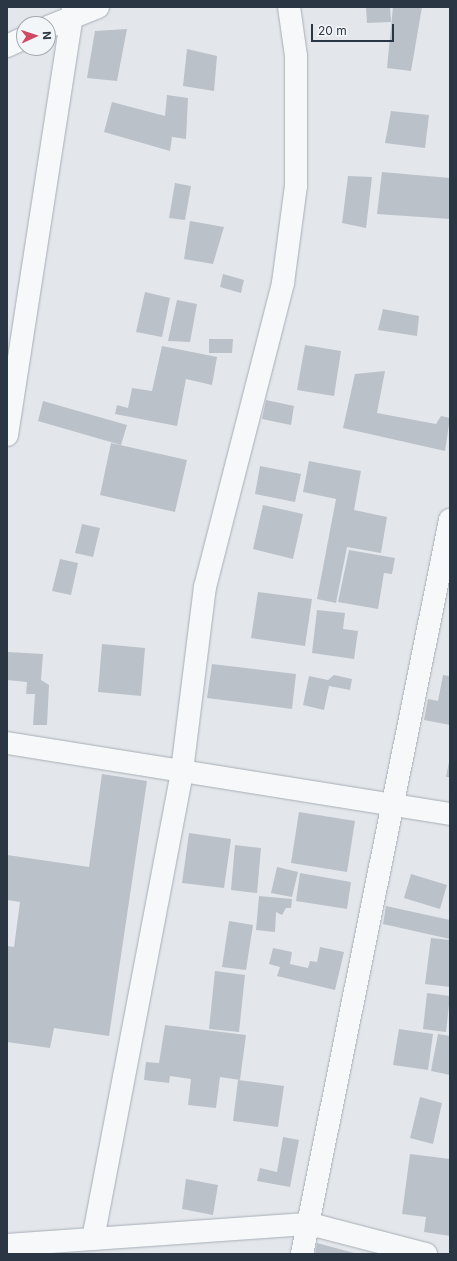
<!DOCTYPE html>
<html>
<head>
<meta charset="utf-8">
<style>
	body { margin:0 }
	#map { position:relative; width:457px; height:1261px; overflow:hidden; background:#e3e7eb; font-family:Inter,sans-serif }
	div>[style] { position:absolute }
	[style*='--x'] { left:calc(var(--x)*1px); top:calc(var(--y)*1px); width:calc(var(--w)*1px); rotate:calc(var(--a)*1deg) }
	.building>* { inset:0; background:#bac1c9 }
	.roads { filter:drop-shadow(0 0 1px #a8aeb6) drop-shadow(0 0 1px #a8aeb6) }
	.minor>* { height:22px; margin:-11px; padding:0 11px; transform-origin:11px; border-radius:11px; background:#f6f8f9 }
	span { translate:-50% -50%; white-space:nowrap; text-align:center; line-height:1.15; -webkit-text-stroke:3px #f3f6f8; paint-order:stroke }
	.frame { position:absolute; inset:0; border:8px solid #2b3644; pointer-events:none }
	.north { position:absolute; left:16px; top:16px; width:40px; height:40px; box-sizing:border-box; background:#f3f6f8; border:1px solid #a3a9b0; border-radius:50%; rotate:87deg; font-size:11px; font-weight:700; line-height:16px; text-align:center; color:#2b3644 }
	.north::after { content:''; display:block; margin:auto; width:14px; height:18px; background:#cf4967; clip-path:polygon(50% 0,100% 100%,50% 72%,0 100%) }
	.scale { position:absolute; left:311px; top:24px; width:83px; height:18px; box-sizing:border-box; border:2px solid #2b3644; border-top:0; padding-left:5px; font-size:12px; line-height:14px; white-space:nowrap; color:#2b3644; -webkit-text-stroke:3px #f3f6f8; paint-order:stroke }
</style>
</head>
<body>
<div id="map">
	<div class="building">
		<div style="clip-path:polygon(366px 7px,390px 7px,391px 22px,367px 23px)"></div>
		<div style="clip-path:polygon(393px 7px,422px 7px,411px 71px,387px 68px)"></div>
		<div style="clip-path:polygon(127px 29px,117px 81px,87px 78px,95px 31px)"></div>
		<div style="clip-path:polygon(187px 49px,217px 56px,214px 91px,183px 86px)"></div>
		<div style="clip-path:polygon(167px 95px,188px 98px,186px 139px,166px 136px,172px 137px,170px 151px,104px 132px,112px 102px,165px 116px)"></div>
		<div style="clip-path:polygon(391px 111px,429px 115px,425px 148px,385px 143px)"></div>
		<div style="clip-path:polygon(382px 172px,450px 178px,450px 219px,377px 214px)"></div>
		<div style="clip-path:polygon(348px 176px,372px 177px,366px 228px,342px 223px)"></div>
		<div style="clip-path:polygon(175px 183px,191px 186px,185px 220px,169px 218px)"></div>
		<div style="clip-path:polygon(190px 221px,224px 227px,213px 264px,184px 259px)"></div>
		<div style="clip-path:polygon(223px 274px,244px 280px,241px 293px,220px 287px)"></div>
		<div style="clip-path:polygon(145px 292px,170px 298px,162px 337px,136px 332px)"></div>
		<div style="clip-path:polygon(177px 300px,197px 304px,190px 342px,168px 341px)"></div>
		<div style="clip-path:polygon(383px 309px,419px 316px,417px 336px,378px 330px)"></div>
		<div style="clip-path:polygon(209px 339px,233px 339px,232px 353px,209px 353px)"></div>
		<div style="clip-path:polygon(305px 345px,341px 351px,334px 396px,297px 390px)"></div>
		<div style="clip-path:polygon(162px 346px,217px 357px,212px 385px,186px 379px,177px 426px,115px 414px,117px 405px,128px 408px,132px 388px,152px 391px)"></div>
		<div style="clip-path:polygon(385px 371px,377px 413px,436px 424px,441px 416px,450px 418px,445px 451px,343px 428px,355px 374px)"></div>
		<div style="clip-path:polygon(266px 400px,294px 406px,291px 425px,262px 419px)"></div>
		<div style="clip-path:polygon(43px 401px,127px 425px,121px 445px,38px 421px)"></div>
		<div style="clip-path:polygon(111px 443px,187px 460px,175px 512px,100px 495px)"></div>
		<div style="clip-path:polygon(309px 461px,361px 471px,354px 510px,387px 517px,381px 553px,347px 547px,336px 603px,317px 599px,336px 499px,303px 492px)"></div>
		<div style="clip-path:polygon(260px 466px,301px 474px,295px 502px,255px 494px)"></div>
		<div style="clip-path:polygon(263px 505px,303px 514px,293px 559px,253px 549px)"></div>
		<div style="clip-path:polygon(82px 524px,100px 528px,93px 557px,75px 553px)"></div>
		<div style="clip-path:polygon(349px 550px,395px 558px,392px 574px,384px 573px,378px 609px,338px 602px)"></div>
		<div style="clip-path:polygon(60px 559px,78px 563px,71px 595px,52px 591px)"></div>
		<div style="clip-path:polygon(258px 592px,312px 599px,305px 646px,251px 638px)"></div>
		<div style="clip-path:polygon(317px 610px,345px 613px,343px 629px,358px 631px,354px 659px,312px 653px)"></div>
		<div style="clip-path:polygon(102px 644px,145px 648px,141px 696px,98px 692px)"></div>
		<div style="clip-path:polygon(7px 652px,43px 654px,41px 680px,49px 685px,47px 725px,33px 725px,35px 694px,26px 694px,27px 682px,7px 680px)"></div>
		<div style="clip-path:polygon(212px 664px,296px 674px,292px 709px,207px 698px)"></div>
		<div style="clip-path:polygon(334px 675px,352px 679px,350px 690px,329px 686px,324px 710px,303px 705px,309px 676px,328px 680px)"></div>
		<div style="clip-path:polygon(443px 675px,450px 676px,450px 725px,424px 720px,428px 699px,438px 701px)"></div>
		<div style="clip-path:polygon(449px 762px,450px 762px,450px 777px,446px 777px)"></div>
		<div style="clip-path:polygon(102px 774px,147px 781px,109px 1036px,54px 1028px,50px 1048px,7px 1042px,7px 946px,14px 947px,20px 902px,7px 900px,7px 855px,89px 867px)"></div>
		<div style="clip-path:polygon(299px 812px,355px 821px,347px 872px,291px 863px)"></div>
		<div style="clip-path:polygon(189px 833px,231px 839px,224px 888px,182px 883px)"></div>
		<div style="clip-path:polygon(235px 845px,261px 848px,257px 893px,231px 890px)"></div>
		<div style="clip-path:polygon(277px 867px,298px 872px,292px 897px,271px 893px)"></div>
		<div style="clip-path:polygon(300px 873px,351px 882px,347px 909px,296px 901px)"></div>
		<div style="clip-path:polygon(411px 874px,447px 885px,440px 909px,404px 898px)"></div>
		<div style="clip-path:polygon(259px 896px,292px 899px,291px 908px,286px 908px,282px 915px,276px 912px,275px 932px,256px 930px)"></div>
		<div style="clip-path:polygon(386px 906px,450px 920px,450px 939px,383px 924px)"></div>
		<div style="clip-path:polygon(229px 921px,253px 925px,246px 970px,222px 967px)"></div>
		<div style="clip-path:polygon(431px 938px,450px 940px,450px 987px,425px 984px)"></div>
		<div style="clip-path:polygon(320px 947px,344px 952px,335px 990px,277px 976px,280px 967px,269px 964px,273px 948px,292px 952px,290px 964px,308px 968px,310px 961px,317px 962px)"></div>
		<div style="clip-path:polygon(215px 971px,245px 975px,239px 1032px,209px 1029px)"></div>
		<div style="clip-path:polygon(427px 993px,450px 996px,446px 1032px,423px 1029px)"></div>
		<div style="clip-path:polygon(165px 1025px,246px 1035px,240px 1080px,220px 1077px,216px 1108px,188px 1105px,191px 1079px,170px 1076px,169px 1083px,144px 1080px,146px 1062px,159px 1063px)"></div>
		<div style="clip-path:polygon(399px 1029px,433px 1034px,428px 1070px,393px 1065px)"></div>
		<div style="clip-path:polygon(438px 1034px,450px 1036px,450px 1075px,431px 1071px)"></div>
		<div style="clip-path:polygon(238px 1080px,284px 1086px,278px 1127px,233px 1121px)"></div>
		<div style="clip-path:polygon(420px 1097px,442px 1103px,433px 1144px,410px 1138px)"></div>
		<div style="clip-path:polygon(283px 1137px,299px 1140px,290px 1187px,257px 1181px,260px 1168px,277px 1172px)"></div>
		<div style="clip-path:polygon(410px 1154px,450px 1159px,450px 1236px,424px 1232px,426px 1217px,402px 1214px)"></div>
		<div style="clip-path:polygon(186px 1179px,218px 1185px,213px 1215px,182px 1209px)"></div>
		<div style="clip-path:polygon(317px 1243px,358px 1254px,315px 1254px)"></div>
	</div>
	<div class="roads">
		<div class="minor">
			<div style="--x:48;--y:27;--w:54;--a:-21.8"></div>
			<div style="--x:7;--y:46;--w:19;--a:-25"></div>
			<div style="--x:7;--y:435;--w:433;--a:-81.2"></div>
			<div style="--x:7;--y:743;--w:449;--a:9.1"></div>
			<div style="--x:93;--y:1239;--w:476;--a:-79.2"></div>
			<div style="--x:182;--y:771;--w:185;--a:-82.9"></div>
			<div style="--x:205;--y:587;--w:314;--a:-75.6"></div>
			<div style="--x:283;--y:283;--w:98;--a:-82.4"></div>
			<div style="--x:296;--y:186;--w:130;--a:-90"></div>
			<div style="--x:296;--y:56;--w:49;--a:-98.1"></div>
			<div style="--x:7;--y:1245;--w:304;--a:-4"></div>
			<div style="--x:310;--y:1224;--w:120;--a:14.5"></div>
			<div style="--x:302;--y:1254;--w:749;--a:-78.6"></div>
		</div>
	</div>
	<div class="frame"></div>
	<div class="north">N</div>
	<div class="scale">20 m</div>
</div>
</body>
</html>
